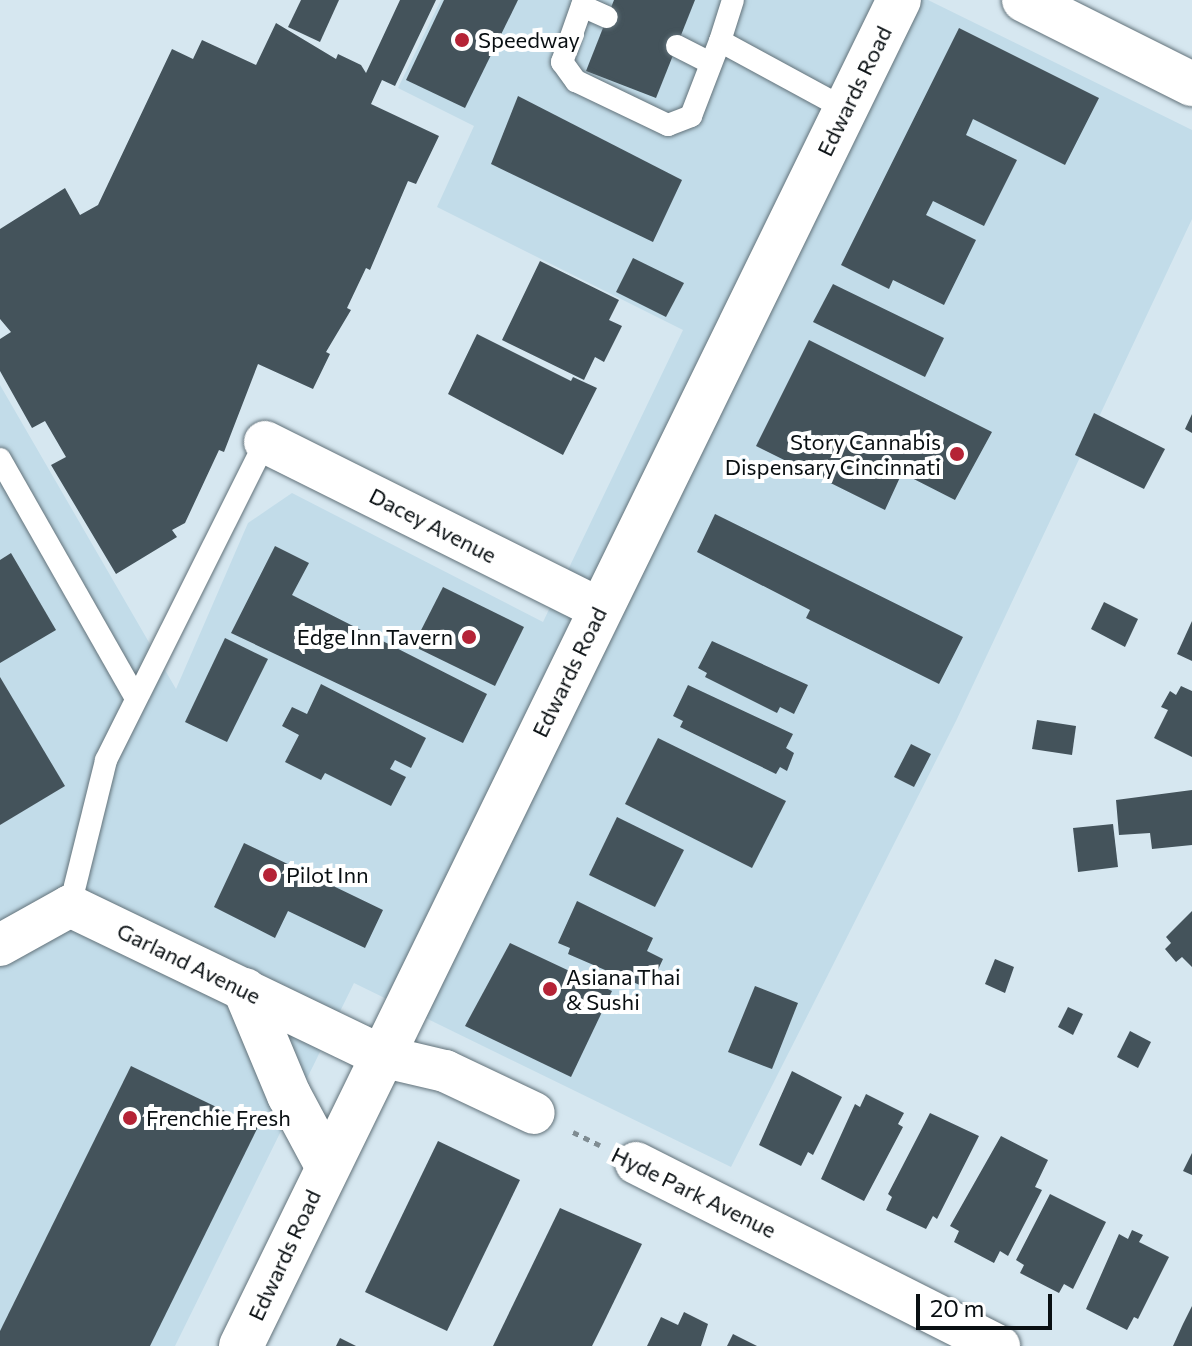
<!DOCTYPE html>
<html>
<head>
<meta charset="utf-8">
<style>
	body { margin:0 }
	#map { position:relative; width:1192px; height:1346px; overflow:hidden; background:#d6e7f0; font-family:Commissioner,sans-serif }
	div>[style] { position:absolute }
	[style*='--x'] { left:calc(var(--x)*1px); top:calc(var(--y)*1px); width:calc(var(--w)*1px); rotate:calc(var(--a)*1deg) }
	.built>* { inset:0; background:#c2dce9 }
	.building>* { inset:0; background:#44535b }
	.path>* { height:5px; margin-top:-2.5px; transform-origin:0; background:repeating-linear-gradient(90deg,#7f8c92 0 6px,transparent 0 12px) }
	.roads { filter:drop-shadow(0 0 2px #62727a) drop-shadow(0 0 2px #62727a) }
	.lane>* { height:22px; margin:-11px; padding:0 11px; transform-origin:11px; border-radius:11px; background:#fff }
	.street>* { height:42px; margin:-21px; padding:0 21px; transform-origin:21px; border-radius:21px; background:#fff }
	.secondary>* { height:44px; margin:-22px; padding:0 22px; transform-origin:22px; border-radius:22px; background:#fff }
	.dots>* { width:22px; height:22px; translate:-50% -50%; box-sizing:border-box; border:4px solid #fff; border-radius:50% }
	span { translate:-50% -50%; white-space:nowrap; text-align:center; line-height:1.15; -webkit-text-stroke:8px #fff; paint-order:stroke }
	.poi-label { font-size:22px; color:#090f12 }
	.left { translate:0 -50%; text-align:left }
	.right { translate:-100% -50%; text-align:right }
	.street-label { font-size:22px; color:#090f12 }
	.scale { position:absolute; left:916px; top:1294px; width:136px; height:36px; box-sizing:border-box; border:4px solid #090f12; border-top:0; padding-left:10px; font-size:24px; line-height:28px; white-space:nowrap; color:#090f12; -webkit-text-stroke:6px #fff; paint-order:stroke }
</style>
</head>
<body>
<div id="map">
	<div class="built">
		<div style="clip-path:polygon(441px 0,928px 0,1192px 130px,1192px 219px,956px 721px,731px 1167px,354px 983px,175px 1346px,0 1346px,0 385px,176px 689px,248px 523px,292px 493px,543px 622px,683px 330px,437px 207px,474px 126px,398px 88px)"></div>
	</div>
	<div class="building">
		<div style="clip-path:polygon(301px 0,339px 0,320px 42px,288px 27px)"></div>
		<div style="clip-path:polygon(400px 0,436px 0,395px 86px,382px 80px,371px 104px,439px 136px,416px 184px,408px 181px,370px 270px,366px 268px,347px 308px,351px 310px,326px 352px,330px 354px,313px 389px,258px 364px,224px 452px,219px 450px,185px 523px,172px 530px,177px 537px,116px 574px,51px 465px,66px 457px,45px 421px,32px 428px,0 371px,0 339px,11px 332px,0 319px,0 229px,65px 188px,80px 215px,98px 205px,172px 49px,193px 59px,202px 40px,256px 65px,276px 23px,336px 59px,338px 54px,361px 65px,366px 73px)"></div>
		<div style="clip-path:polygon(444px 0,518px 0,465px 108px,406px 80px)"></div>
		<div style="clip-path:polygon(614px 0,695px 0,656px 98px,586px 71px)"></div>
		<div style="clip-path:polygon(959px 28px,1099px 98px,1065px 165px,973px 119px,966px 135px,1017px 160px,984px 226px,933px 201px,926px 215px,976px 240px,944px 305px,893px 280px,889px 289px,841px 265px)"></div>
		<div style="clip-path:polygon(518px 96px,682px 180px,653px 242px,491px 164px)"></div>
		<div style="clip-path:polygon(633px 258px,684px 283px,666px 317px,616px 292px)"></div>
		<div style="clip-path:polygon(540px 261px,619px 300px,609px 320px,622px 326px,604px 362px,595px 357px,584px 380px,502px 340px)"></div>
		<div style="clip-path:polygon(833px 284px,944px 338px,925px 377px,813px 322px)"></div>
		<div style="clip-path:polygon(477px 334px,571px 381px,573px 377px,597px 388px,563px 455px,448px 394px)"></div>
		<div style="clip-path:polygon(809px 340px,992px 432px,955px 500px,902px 473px,885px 510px,756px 446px)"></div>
		<div style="clip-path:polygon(1094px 413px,1165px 449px,1144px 489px,1075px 455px)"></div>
		<div style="clip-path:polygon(1192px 414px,1192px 433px,1185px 429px)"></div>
		<div style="clip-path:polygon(715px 514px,963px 637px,939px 684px,806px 618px,810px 610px,697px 552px)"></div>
		<div style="clip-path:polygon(275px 546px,309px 563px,292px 595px,487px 694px,463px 743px,231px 633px)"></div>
		<div style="clip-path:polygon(11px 553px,56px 630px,0 663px,0 560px)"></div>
		<div style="clip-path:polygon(443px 587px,524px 627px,495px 686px,413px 646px)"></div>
		<div style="clip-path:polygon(1104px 602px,1138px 619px,1125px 647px,1091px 629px)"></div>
		<div style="clip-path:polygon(1192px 621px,1192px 661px,1177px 654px)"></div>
		<div style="clip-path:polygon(225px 638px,268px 659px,227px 742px,185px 722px)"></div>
		<div style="clip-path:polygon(712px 641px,808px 685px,794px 714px,780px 707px,777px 713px,705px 677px,707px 673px,698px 668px)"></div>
		<div style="clip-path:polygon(0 677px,65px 786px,0 825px)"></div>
		<div style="clip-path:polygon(321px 684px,426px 738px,411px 768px,395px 760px,390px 769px,406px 777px,391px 806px,325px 773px,321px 780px,285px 762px,299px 735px,282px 726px,292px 707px,307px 714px)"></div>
		<div style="clip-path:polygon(688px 685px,793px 734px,786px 748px,794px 753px,787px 771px,780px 767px,776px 774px,680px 727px,683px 721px,673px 716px)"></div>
		<div style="clip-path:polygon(1181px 686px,1192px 691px,1192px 757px,1154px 738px,1168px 710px,1161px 707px,1170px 691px,1176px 695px)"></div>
		<div style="clip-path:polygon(1037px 720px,1076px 726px,1072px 755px,1032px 749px)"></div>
		<div style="clip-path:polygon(658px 738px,786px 801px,752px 868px,625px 804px)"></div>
		<div style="clip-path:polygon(911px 744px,931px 754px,914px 787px,894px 777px)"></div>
		<div style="clip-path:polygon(1192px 790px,1192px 845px,1152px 849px,1150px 833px,1119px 835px,1116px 800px)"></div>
		<div style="clip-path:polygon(617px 817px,684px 850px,655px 907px,589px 875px)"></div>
		<div style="clip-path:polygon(1113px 824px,1118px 867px,1078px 872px,1073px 828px)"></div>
		<div style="clip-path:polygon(244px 843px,383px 910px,365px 948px,288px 911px,275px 938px,214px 907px)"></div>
		<div style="clip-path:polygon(577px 901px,653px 938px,647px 951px,663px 959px,649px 989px,568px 954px,570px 948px,558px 943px)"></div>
		<div style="clip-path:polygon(1192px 911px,1192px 967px,1182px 957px,1176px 962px,1165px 949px,1171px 943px,1166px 937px)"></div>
		<div style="clip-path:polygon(510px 943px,612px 991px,571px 1077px,465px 1026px)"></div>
		<div style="clip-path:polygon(995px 959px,1014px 967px,1005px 993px,985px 984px)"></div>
		<div style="clip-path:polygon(755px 986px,798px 1003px,772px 1069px,728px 1052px)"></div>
		<div style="clip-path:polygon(1068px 1007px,1083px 1014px,1073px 1035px,1058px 1027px)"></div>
		<div style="clip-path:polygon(1130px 1031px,1151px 1042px,1138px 1068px,1117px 1057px)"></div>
		<div style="clip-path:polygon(131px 1066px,258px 1127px,150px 1346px,0 1346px,0 1331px)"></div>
		<div style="clip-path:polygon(792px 1071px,842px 1097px,813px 1155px,808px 1152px,801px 1166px,759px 1145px)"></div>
		<div style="clip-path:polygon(866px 1094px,904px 1113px,898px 1124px,903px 1127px,864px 1201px,821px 1179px,855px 1104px,860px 1107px)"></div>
		<div style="clip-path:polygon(930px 1113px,979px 1136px,937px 1219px,933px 1216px,926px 1229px,886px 1210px,892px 1197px,888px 1194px)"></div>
		<div style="clip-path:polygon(1001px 1136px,1048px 1160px,1035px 1187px,1042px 1190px,1008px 1256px,1000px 1251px,994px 1263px,954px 1242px,959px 1231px,950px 1226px)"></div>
		<div style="clip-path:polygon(438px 1141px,520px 1180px,447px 1331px,365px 1292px)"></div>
		<div style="clip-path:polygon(1192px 1153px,1192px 1175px,1183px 1171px)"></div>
		<div style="clip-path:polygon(1050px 1194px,1106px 1222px,1073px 1289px,1064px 1284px,1059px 1293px,1020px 1273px,1024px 1265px,1016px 1260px)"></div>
		<div style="clip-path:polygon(560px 1208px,642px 1244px,603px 1324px,592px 1346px,493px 1346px)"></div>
		<div style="clip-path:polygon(1132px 1230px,1143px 1235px,1139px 1242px,1169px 1257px,1138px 1319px,1134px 1317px,1127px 1330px,1086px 1309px,1119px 1234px,1128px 1239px)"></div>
		<div style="clip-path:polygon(1192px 1306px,1192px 1346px,1173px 1346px,1183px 1324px)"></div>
		<div style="clip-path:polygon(684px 1312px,708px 1324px,701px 1346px,647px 1346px,661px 1317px,678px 1325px)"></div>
		<div style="clip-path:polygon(733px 1334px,757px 1346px,727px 1346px)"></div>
		<div style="clip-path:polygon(340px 1338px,356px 1346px,336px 1346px)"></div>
	</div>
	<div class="path">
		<div style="--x:573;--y:1132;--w:30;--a:26"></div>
	</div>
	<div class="roads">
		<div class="lane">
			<div style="--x:584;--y:0;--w:66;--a:109.5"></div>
			<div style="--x:562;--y:62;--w:24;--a:54"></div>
			<div style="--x:576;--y:81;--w:102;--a:25.6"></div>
			<div style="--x:668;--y:125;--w:25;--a:-21"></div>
			<div style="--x:691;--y:116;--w:80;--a:-68.9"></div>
			<div style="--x:733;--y:0;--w:43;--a:107.6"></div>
			<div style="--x:720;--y:41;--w:142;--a:28.5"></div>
			<div style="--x:582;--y:6;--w:27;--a:24"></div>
			<div style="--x:677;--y:46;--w:38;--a:27"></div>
			<div style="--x:0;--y:459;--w:274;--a:60.4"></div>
			<div style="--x:70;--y:906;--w:150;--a:-76.1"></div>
			<div style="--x:106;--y:760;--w:356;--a:-63.4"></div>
		</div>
		<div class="street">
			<div style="--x:265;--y:442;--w:374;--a:26.5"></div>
			<div style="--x:0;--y:945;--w:80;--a:-29.1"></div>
			<div style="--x:70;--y:906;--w:345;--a:25.7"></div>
			<div style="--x:381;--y:1056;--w:66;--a:13.2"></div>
			<div style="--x:445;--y:1071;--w:98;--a:25.3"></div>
			<div style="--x:636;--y:1163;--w:407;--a:26.8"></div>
		</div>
		<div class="secondary">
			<div style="--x:1024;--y:0;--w:188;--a:26.6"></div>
			<div style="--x:245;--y:990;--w:114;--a:67.3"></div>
			<div style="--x:289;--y:1095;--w:81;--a:61.8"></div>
			<div style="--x:241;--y:1346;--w:1498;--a:-63.95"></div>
		</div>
	</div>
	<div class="dots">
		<div style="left:462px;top:40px;background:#b52336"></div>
		<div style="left:957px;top:454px;background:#b52336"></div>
		<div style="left:469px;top:637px;background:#b52336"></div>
		<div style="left:270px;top:875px;background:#b52336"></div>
		<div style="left:550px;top:989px;background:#b52336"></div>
		<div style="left:130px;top:1118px;background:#b52336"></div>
	</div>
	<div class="poi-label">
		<span class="left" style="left:478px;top:40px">Speedway</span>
		<span class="right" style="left:941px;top:454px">Story Cannabis<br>Dispensary Cincinnati</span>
		<span class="right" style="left:453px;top:637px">Edge Inn Tavern</span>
		<span class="left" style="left:286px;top:875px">Pilot Inn</span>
		<span class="left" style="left:566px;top:989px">Asiana Thai<br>&amp; Sushi</span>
		<span class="left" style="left:146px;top:1118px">Frenchie Fresh</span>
	</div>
	<div class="street-label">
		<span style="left:854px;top:91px;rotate:-64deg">Edwards Road</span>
		<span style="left:433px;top:525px;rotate:27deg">Dacey Avenue</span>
		<span style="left:569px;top:672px;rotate:-64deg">Edwards Road</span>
		<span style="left:189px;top:963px;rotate:26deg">Garland Avenue</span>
		<span style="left:694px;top:1192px;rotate:26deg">Hyde Park Avenue</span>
		<span style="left:284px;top:1255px;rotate:-65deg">Edwards Road</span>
	</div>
	<div class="scale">20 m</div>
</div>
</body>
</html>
